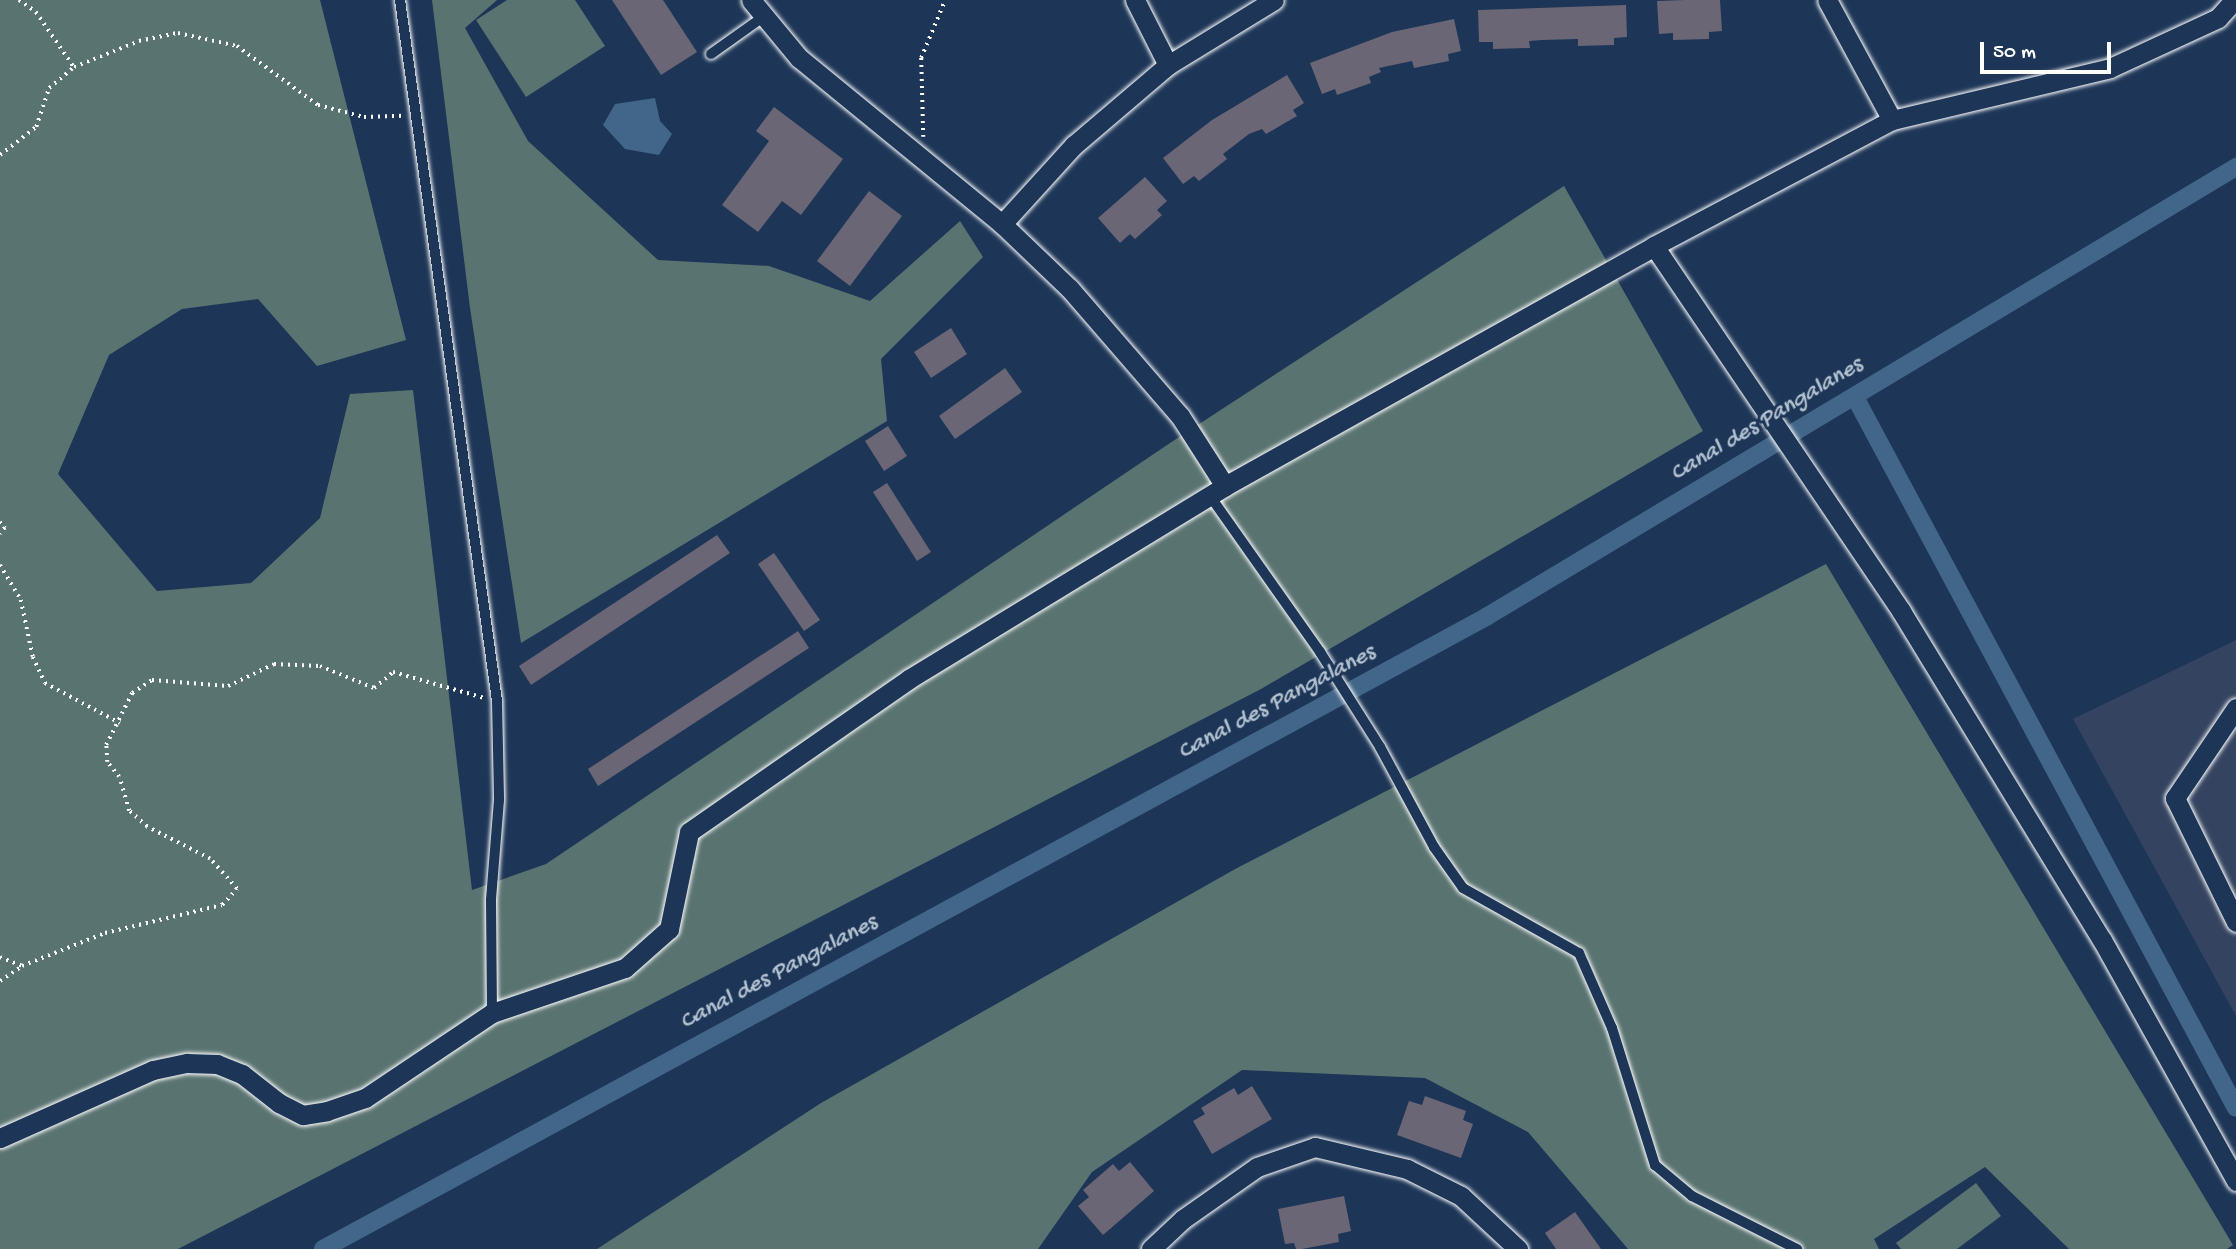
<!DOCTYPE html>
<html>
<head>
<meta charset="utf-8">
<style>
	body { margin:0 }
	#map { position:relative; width:2236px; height:1249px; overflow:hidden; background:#1d3557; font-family:"Gochi Hand",sans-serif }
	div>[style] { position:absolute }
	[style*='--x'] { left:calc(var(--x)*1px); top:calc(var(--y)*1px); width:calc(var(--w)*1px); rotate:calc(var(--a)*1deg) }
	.built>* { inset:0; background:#344460 }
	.green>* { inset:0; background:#597370 }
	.water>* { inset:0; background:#426689 }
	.canal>* { height:18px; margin:-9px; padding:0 9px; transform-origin:9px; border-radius:9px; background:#426689 }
	.building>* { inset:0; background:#6a6675 }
	.path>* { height:3.5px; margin-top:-1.75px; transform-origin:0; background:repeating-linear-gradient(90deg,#fff 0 2px,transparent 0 7px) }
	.roads { filter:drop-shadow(0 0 2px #fff) drop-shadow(0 0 2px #fff) }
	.lane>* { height:10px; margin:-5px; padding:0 5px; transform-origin:5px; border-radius:5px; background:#1d3557 }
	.street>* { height:19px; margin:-9.5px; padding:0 9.5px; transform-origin:9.5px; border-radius:9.5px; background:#1d3557 }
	span { translate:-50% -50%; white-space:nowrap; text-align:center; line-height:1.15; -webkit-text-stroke:6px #1d3557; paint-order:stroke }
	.water-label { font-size:24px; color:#b3c2d0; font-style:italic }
	.scale { position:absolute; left:1980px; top:42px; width:131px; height:32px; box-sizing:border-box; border:4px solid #fff; border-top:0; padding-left:9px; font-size:21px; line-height:24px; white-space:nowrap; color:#fff; -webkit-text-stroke:5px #1d3557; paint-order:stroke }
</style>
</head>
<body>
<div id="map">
	<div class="built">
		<div style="clip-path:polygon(2236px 640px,2236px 1016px,2073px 719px)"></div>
	</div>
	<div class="green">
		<div style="clip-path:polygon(0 0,320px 0,406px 340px,317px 366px,258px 299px,182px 309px,109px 355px,58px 474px,157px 591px,251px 583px,320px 518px,350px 394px,413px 390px,472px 890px,546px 864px,1170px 443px,1564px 186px,1703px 431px,1261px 689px,178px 1249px,0 1249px)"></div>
		<div style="clip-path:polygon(432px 0,497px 0,465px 28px,528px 141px,658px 260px,769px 266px,870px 301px,960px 221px,983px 257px,881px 359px,887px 421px,521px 643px,470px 308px)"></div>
		<div style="clip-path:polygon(507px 0,575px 0,605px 46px,526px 97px,476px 20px)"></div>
		<div style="clip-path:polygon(1826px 564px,2233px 1245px,2227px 1249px,2069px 1249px,1985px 1167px,1874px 1239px,1879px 1249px,1628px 1249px,1528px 1132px,1425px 1078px,1242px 1070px,1092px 1172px,1038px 1249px,597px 1249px,821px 1103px,1237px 868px)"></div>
		<div style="clip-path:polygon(1976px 1183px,2001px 1216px,1957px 1249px,1901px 1249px,1896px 1243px)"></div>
	</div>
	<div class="water">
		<div style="clip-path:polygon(655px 98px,660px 121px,672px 134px,659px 155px,625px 149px,603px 125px,615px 104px)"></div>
	</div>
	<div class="canal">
		<div style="--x:1856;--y:399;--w:804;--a:61.81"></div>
		<div style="--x:323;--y:1249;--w:1324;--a:-28.52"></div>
		<div style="--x:1486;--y:617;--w:875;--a:-30.96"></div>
	</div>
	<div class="building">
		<div style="clip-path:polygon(612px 0,663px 0,697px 52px,661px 75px)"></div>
		<div style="clip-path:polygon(1685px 0,1720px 0,1722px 31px,1709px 32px,1709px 39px,1673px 40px,1673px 33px,1659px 34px,1657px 1px)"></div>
		<div style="clip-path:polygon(1626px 5px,1627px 37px,1614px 38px,1614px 45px,1578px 46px,1578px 39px,1542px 40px,1529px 41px,1530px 48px,1493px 49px,1493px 42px,1479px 42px,1478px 10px)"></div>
		<div style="clip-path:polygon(1454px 19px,1461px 51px,1448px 54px,1449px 61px,1414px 68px,1412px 61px,1379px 68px,1381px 72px,1369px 77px,1371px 83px,1337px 95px,1335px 89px,1322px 94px,1310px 63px,1392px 32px)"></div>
		<div style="clip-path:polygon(1287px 75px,1304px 103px,1293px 110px,1297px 116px,1266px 134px,1262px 129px,1249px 134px,1223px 154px,1227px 159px,1199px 181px,1194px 176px,1183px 184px,1163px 158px,1212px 120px)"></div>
		<div style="clip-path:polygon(774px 107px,843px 159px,801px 215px,782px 201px,758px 232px,722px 205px,769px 141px,756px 131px)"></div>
		<div style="clip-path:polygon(1145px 177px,1167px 201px,1157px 210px,1162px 215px,1135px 239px,1130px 234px,1120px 243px,1098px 218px)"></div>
		<div style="clip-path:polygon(869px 191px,902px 216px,850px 286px,817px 261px)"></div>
		<div style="clip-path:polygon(951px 328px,967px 354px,931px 378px,914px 352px)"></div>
		<div style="clip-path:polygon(1005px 368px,1022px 392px,955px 439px,939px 416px)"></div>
		<div style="clip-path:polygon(888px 426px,907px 456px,884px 471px,865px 441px)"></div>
		<div style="clip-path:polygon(887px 483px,931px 552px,917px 561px,873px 492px)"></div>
		<div style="clip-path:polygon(717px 535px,730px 553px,531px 685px,519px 666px)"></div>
		<div style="clip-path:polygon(774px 553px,820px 620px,804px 631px,758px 564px)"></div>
		<div style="clip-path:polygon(798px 631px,809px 648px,598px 786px,588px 769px)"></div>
		<div style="clip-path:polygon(1252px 1086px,1272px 1119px,1212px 1154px,1193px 1121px,1205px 1114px,1201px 1108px,1234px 1088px,1238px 1095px)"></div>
		<div style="clip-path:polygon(1425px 1096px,1466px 1111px,1463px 1120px,1473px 1124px,1461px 1158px,1397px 1135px,1409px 1101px,1422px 1105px)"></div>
		<div style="clip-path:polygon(1130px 1162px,1154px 1191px,1103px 1235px,1078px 1206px,1089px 1197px,1083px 1190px,1113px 1164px,1119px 1171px)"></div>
		<div style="clip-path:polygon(1344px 1196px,1351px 1231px,1338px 1234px,1339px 1242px,1302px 1249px,1296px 1249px,1294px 1243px,1285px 1244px,1278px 1209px)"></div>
		<div style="clip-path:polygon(1575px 1212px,1601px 1249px,1556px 1249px,1545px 1233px)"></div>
	</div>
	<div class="path">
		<div style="--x:19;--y:0;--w:21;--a:35"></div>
		<div style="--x:36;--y:12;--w:67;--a:55.4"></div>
		<div style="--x:923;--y:137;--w:79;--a:-91.5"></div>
		<div style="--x:921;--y:58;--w:63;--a:-67.5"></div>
		<div style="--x:0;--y:155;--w:46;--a:-37.9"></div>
		<div style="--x:36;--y:127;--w:41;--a:-71.6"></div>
		<div style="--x:49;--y:88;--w:33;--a:-40"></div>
		<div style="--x:74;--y:67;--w:70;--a:-21.8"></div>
		<div style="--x:139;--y:41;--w:40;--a:-12"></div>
		<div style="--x:178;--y:33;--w:60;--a:12.4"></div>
		<div style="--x:237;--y:46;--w:100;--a:36.1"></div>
		<div style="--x:318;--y:105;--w:48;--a:14.6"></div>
		<div style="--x:364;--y:117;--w:38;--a:-2"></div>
		<div style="--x:0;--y:522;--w:8;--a:50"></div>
		<div style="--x:5;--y:528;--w:8;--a:130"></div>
		<div style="--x:0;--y:565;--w:41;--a:59"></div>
		<div style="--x:21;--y:600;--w:58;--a:78.1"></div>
		<div style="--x:33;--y:657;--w:29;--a:65"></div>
		<div style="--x:45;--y:683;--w:85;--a:28.1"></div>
		<div style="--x:0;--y:957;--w:24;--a:22"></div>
		<div style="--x:0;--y:981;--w:27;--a:-34"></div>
		<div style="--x:22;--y:966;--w:89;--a:-21.7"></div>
		<div style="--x:105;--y:933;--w:120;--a:-13.5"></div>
		<div style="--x:222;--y:905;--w:22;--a:-47"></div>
		<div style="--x:237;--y:889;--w:40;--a:-132"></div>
		<div style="--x:210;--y:859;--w:71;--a:-153.1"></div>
		<div style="--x:147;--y:827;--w:24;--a:-138"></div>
		<div style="--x:129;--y:811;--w:35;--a:-106"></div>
		<div style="--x:119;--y:777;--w:19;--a:-129"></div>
		<div style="--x:107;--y:762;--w:17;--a:-93"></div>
		<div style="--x:106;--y:745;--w:58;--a:-63.4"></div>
		<div style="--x:132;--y:693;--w:24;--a:-33"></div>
		<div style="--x:152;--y:680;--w:76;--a:4.5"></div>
		<div style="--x:228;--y:686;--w:51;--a:-25.6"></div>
		<div style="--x:274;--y:664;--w:46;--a:2.5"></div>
		<div style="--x:320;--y:666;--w:58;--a:22.2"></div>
		<div style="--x:374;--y:688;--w:25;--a:-40"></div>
		<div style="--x:393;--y:672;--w:95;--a:15.9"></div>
	</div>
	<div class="roads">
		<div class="lane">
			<div style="--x:400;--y:0;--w:708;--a:82.12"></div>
			<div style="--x:497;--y:701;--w:99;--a:88.8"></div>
			<div style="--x:499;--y:800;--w:100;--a:94.6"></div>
			<div style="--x:491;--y:900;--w:113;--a:89.5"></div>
			<div style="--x:711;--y:54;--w:64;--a:-35.4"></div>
			<div style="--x:1210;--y:496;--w:191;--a:54.8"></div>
			<div style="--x:1320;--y:652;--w:112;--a:57.7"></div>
			<div style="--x:1380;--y:747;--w:114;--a:61.6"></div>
			<div style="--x:1434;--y:847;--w:50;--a:54.7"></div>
			<div style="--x:1463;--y:888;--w:133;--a:29.3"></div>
			<div style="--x:1579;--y:953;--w:82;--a:66.3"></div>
			<div style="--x:1612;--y:1028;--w:144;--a:72.6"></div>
			<div style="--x:1655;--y:1165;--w:48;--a:40"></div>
			<div style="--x:1692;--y:1196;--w:118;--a:26.8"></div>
		</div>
		<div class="street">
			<div style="--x:1135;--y:0;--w:73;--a:63.1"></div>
			<div style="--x:1168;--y:65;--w:124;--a:-31.5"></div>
			<div style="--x:1892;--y:120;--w:224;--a:-13.4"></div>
			<div style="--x:2110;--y:68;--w:119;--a:-24.8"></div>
			<div style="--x:2218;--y:18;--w:24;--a:-48"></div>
			<div style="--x:1002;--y:224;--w:107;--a:-47.7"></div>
			<div style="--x:1074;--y:145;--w:123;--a:-40.4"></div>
			<div style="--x:1654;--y:246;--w:441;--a:55.9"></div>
			<div style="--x:1901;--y:611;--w:386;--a:58.6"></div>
			<div style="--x:2102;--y:940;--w:276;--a:60.9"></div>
			<div style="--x:1225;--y:486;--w:492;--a:-29.2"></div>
			<div style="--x:1654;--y:246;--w:269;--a:-27.9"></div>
			<div style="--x:1892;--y:120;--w:136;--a:-118.4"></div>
			<div style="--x:2236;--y:708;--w:109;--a:124.1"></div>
			<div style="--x:2175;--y:798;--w:138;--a:63.8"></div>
			<div style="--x:0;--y:1138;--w:167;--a:-24"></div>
			<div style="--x:153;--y:1070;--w:35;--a:-12"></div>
			<div style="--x:187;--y:1063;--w:30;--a:2"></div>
			<div style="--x:217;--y:1064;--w:27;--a:22"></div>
			<div style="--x:242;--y:1074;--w:47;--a:38.1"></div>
			<div style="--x:279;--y:1103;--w:27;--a:27"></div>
			<div style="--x:303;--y:1115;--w:24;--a:-9"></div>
			<div style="--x:327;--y:1111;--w:40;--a:-18.9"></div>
			<div style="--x:365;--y:1098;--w:153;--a:-33.8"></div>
			<div style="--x:492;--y:1013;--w:140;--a:-18.7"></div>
			<div style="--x:625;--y:968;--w:59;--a:-41.6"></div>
			<div style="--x:669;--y:929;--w:99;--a:-78.3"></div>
			<div style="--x:689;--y:832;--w:268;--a:-34.8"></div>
			<div style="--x:909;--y:679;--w:370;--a:-31.4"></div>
			<div style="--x:1225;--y:486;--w:83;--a:-122.7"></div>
			<div style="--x:1180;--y:416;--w:169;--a:-130.9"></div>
			<div style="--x:1069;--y:288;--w:93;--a:-136.3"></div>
			<div style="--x:1002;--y:224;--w:262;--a:-140.7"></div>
			<div style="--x:799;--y:58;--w:75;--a:-129.6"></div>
			<div style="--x:1151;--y:1249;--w:44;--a:-43.2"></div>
			<div style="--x:1183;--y:1219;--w:90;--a:-35.1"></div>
			<div style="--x:1257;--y:1167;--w:61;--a:-19"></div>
			<div style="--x:1315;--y:1147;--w:95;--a:13.4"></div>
			<div style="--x:1407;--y:1169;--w:60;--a:26.6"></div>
			<div style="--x:1461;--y:1196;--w:78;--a:42.9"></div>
		</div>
	</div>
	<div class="water-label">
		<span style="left:1767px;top:420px;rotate:-31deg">Canal des Pangalanes</span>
		<span style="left:1277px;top:703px;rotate:-28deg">Canal des Pangalanes</span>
		<span style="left:779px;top:973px;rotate:-28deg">Canal des Pangalanes</span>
	</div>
	<div class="scale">50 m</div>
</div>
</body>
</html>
